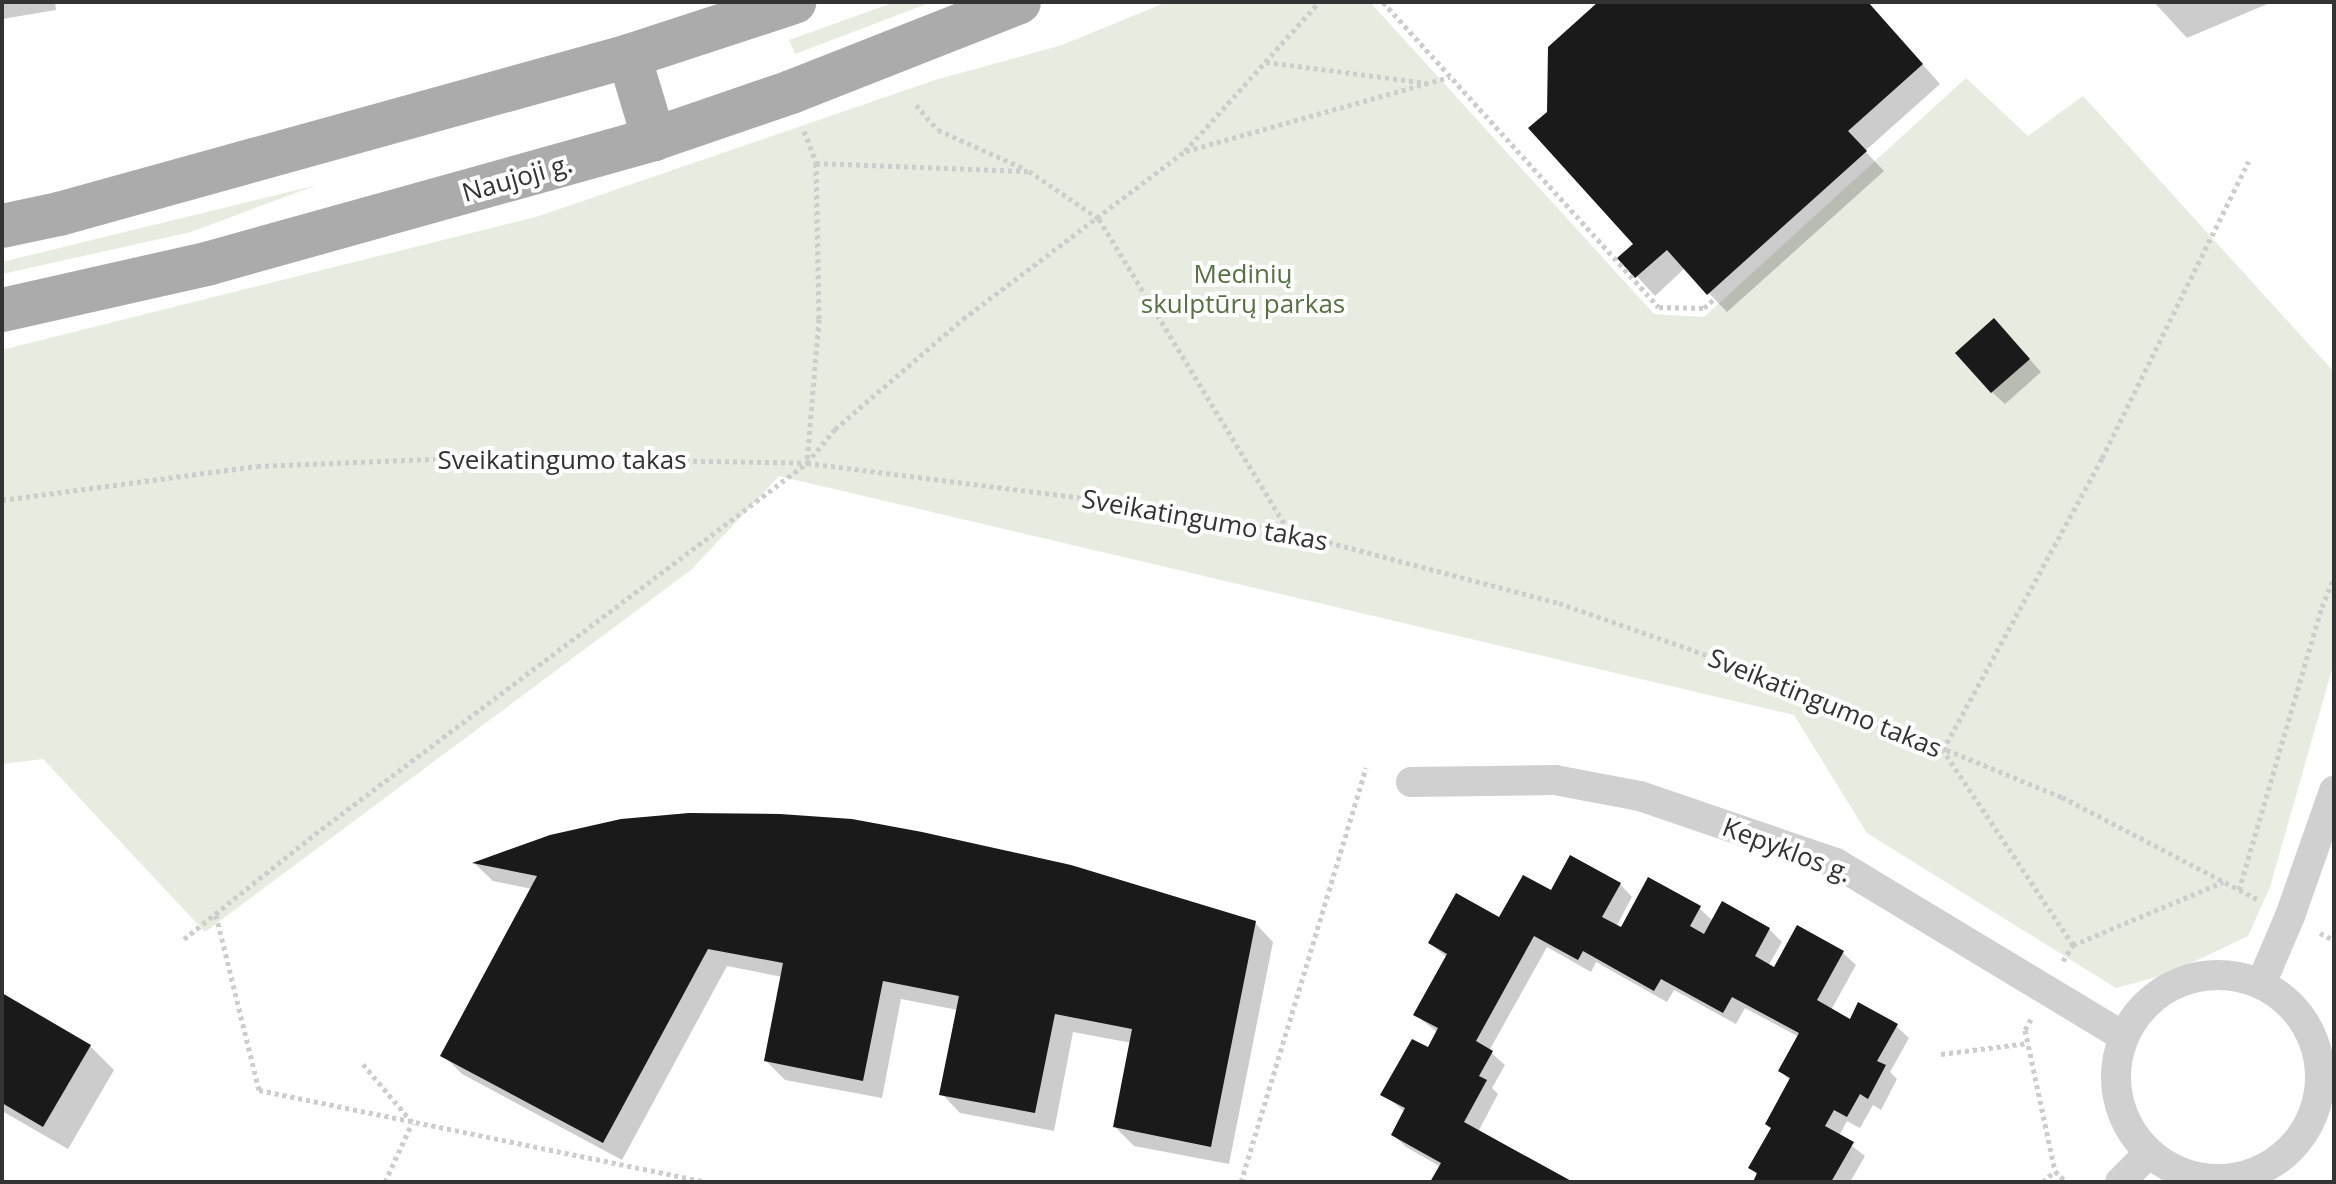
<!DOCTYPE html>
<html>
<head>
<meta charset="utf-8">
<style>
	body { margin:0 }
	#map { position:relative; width:2336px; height:1184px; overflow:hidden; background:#fff; font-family:"Open Sans",sans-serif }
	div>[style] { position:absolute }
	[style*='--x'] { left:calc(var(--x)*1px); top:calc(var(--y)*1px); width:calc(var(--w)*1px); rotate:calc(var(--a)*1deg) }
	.green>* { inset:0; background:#e6ecdf }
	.shadow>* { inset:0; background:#0003 }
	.building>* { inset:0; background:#1a1a1a }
	.path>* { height:5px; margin-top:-2.5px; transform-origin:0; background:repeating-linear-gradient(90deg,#cdcdcd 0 4px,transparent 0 8px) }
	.minor>* { height:30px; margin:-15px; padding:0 15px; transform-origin:15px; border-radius:15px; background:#d0d0d0 }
	.minor>.ring { margin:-15px; padding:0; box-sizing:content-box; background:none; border:30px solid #d0d0d0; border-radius:50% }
	.primary>* { height:44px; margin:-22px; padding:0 22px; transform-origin:22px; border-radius:22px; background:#ababab }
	span { translate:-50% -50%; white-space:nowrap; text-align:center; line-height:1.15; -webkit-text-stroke:8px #fff; paint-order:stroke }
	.street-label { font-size:26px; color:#333 }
	.park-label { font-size:26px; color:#56703f }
	.frame { position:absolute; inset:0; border:4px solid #333; pointer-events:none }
</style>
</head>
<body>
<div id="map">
	<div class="green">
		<div style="clip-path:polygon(895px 2px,932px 2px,795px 54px,789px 40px)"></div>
		<div style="clip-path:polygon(1167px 2px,1370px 2px,1654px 314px,1704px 317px,1966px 78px,2028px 136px,2083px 96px,2334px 372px,2334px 662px,2270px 887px,2248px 936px,2168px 974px,2116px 988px,1867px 833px,1794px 715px,779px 476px,691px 570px,205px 932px,43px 759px,2px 764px,2px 350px,539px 216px,935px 80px,1062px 45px)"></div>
		<div style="clip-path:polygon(317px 185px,191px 232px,2px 274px,2px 262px)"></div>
	</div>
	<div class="shadow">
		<div style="clip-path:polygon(2px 2px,55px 2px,56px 10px,2px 19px)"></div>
		<div style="clip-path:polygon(1601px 2px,1867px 2px,1940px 84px,1865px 151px,1884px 171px,1727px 312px,1685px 268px,1655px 296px,1620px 258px,1636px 245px,1549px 113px)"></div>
		<div style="clip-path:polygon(2154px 2px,2272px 2px,2187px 38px)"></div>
		<div style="clip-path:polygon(2006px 333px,2041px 372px,2005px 404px,1992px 392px)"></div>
		<div style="clip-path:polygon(550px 837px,1255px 923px,1273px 942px,1229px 1164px,1134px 1146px,1115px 1127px,1132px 1043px,1073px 1032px,1054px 1131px,960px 1113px,942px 1094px,958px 1010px,901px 999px,882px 1098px,785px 1080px,766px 1061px,783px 977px,727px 966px,622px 1160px,462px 1074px,443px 1055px,532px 889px,493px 881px,475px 864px)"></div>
		<div style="clip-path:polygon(1620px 884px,1632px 897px,1616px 927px,1622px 930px,1699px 908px,1713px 921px,1723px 904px,1769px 929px,1782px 942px,1768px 966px,1774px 969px,1798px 928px,1843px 953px,1856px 965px,1831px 1010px,1851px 1021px,1896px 1026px,1909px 1038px,1890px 1072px,1897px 1079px,1881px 1110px,1873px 1105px,1860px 1128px,1847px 1121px,1839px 1136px,1865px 1156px,1850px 1182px,1755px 1182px,1758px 1176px,1751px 1168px,1772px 1129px,1790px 1081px,1781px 1071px,1799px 1037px,1745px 1008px,1736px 1024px,1674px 990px,1667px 1002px,1596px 962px,1591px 972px,1547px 947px,1489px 1051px,1505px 1065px,1492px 1088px,1498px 1094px,1478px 1132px,1569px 1182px,1433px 1182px,1441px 1167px,1406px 1147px,1393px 1135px,1405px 1112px,1383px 1094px,1428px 1050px,1438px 1033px,1416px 1015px,1447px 958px,1430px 943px,1500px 920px,1552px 893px)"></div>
		<div style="clip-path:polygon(2px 995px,90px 1046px,114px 1070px,68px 1149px,2px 1111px)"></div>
	</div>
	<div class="building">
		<div style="clip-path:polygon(1598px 2px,1868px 2px,1923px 64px,1848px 131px,1867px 151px,1707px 295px,1667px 250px,1635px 278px,1617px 258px,1633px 244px,1528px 128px,1547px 112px,1548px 47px)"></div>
		<div style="clip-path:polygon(1994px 318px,2030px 359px,1991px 393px,1955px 353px)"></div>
		<div style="clip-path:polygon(689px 813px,780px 814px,852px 819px,922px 832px,1071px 865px,1256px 921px,1211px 1147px,1113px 1127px,1132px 1029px,1055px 1014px,1035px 1113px,939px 1095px,959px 996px,883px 981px,863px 1081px,764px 1061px,783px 963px,708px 949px,603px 1143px,440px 1056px,537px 876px,472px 863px,550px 835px,621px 819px)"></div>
		<div style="clip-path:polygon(1570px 855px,1621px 883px,1602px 917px,1621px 927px,1648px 877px,1701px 906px,1690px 926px,1704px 934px,1722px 901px,1770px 928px,1755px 956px,1774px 967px,1797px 925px,1844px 951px,1817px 1000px,1850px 1019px,1858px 1002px,1898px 1024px,1877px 1061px,1886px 1065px,1868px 1099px,1860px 1094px,1847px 1117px,1834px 1110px,1825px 1126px,1854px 1142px,1831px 1182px,1753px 1182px,1757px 1173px,1748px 1168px,1771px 1128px,1765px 1124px,1790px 1078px,1778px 1071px,1799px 1033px,1732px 997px,1723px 1013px,1661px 979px,1654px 991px,1583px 951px,1578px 960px,1534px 936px,1476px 1041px,1493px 1051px,1479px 1076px,1487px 1080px,1464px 1122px,1573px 1182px,1430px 1182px,1441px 1163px,1391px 1135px,1405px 1108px,1380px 1095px,1412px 1039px,1428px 1047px,1438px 1028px,1413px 1015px,1447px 954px,1428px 943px,1456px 893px,1499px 917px,1523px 875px,1551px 890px)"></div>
		<div style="clip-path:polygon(2px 993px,91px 1045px,43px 1127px,2px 1103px)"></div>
	</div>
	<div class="path">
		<div style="--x:1383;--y:2;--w:411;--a:47.9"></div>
		<div style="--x:1659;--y:307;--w:45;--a:1.3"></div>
		<div style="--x:1704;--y:308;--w:86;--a:-41.7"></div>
		<div style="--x:1266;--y:62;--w:162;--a:7.4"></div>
		<div style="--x:916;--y:105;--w:33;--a:49"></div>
		<div style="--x:938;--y:130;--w:95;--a:24.1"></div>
		<div style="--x:804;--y:131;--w:34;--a:69"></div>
		<div style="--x:816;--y:163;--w:156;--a:88.9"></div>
		<div style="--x:819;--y:319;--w:144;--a:94.8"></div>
		<div style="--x:1186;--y:151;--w:274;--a:-15.7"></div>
		<div style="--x:816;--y:163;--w:213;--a:2.2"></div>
		<div style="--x:1029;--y:171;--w:85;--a:34.4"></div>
		<div style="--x:1099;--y:219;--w:365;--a:58.7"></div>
		<div style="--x:2;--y:500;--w:257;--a:-7.6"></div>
		<div style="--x:257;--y:466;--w:220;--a:-2.3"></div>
		<div style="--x:477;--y:457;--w:330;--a:1"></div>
		<div style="--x:807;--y:463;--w:279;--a:7.2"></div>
		<div style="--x:1084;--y:498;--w:209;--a:9.4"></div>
		<div style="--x:1290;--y:532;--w:278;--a:14.8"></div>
		<div style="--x:1559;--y:603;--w:223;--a:19.4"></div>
		<div style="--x:1769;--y:677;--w:317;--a:22.3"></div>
		<div style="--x:2062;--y:797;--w:222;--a:27.6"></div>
		<div style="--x:2239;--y:890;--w:295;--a:-73.7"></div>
		<div style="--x:2322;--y:607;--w:32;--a:-68"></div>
		<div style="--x:216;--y:915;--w:180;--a:76.2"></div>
		<div style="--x:259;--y:1090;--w:457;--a:11.6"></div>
		<div style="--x:2320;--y:933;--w:16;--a:27"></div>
		<div style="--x:184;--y:939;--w:168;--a:-38.7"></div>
		<div style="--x:315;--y:834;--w:616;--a:-37.02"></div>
		<div style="--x:807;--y:463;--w:44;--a:-50.5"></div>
		<div style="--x:835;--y:429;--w:169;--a:-40.7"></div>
		<div style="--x:963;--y:319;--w:278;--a:-37.1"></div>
		<div style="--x:1185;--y:151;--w:200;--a:-48"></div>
		<div style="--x:2073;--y:945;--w:234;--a:-123.7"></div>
		<div style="--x:1943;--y:750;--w:332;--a:-61.4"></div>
		<div style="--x:2102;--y:458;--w:331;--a:-63.7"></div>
		<div style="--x:2063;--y:961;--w:19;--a:-58"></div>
		<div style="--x:2073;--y:945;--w:163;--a:-22.8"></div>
		<div style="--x:2031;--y:1019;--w:13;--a:119"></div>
		<div style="--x:2025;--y:1030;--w:144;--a:78"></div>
		<div style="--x:2055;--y:1171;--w:16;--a:45"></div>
		<div style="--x:1941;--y:1054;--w:88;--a:-7.2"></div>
		<div style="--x:363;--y:1064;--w:76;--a:49.8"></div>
		<div style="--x:385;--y:1182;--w:65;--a:-65.4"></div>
		<div style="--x:1241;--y:1182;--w:433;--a:-73.2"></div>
		<div style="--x:2043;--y:1182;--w:16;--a:-43"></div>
	</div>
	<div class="minor">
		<div style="--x:1411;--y:782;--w:144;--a:-0.8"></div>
		<div style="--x:1555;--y:780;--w:86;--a:10.7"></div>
		<div style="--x:1640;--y:796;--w:207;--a:18.9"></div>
		<div style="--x:1836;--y:863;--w:336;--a:31.1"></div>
		<div class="ring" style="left:2116px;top:975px;width:174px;height:174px"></div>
		<div style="--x:2261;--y:984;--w:74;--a:-66.9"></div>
		<div style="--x:2290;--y:916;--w:133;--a:-70.6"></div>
		<div style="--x:2120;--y:1182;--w:41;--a:-45"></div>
	</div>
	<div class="primary">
		<div style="--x:629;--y:56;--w:87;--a:73.2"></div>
		<div style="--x:2;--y:226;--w:58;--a:-11.9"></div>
		<div style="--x:59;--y:214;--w:591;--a:-15.49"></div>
		<div style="--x:629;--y:56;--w:174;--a:-18.1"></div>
		<div style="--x:2;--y:310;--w:213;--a:-12.7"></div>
		<div style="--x:210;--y:263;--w:461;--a:-15.6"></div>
		<div style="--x:654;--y:139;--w:145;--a:-18.9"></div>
		<div style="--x:791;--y:92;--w:245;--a:-21.5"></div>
	</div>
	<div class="street-label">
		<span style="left:517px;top:178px;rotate:-16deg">Naujoji g.</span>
		<span style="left:562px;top:460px">Sveikatingumo takas</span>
		<span style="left:1205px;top:520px;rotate:10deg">Sveikatingumo takas</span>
		<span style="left:1825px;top:703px;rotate:22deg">Sveikatingumo takas</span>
		<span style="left:1787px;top:850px;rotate:21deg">Kepyklos g.</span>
	</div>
	<div class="park-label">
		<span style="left:1243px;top:289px">Medinių<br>skulptūrų parkas</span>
	</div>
	<div class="frame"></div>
</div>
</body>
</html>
